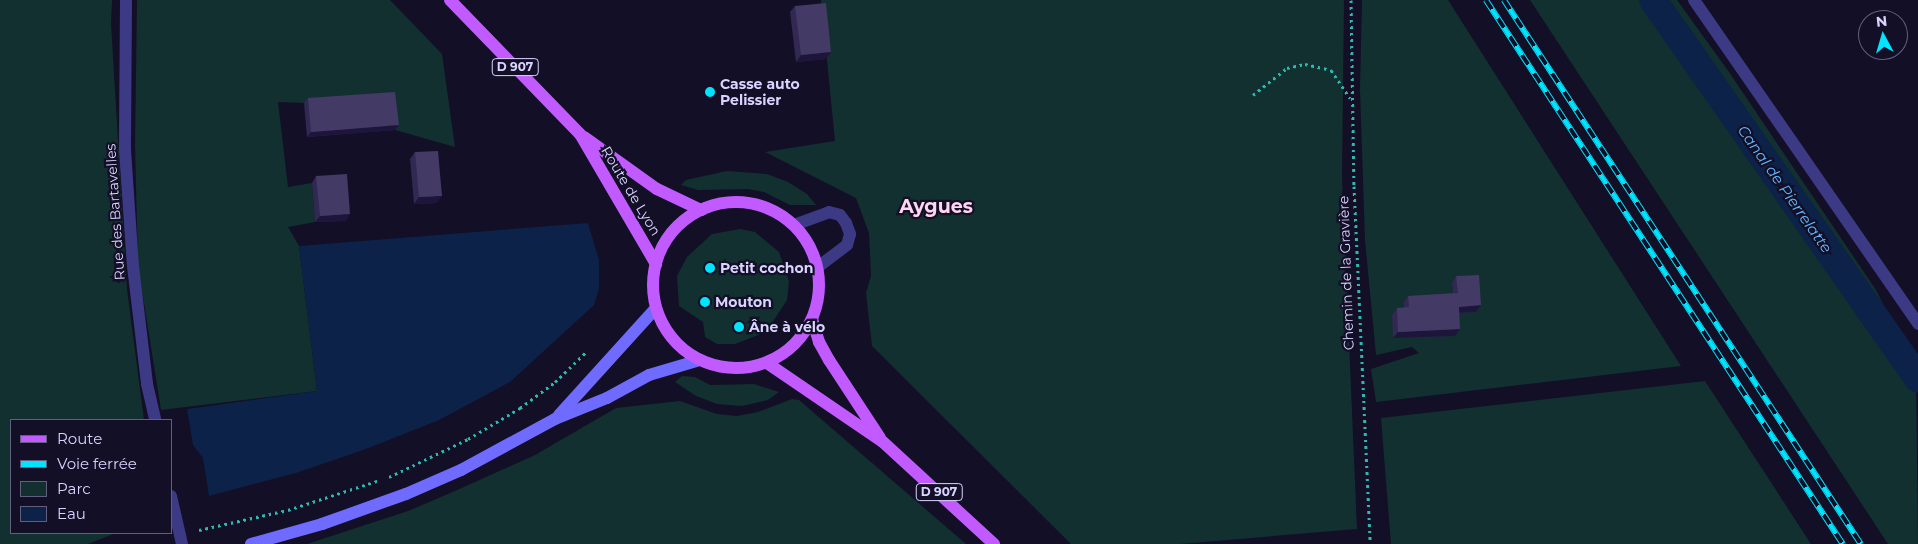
<!DOCTYPE html>
<html>
<head>
<meta charset="utf-8">
<style>
	body { margin:0 }
	#map { position:relative; width:1918px; height:544px; overflow:hidden; background:#130f26; font-family:Montserrat,sans-serif }
	div>[style] { position:absolute }
	[style*='--x'] { left:calc(var(--x)*1px); top:calc(var(--y)*1px); width:calc(var(--w)*1px); rotate:calc(var(--a)*1deg) }
	.green>* { inset:0; background:#12302f }
	.water>* { inset:0; background:#0c2248 }
	.canal>* { height:28px; margin:-14px; padding:0 14px; transform-origin:14px; border-radius:14px; background:#0c2248 }
	.path>* { height:3px; margin-top:-1.5px; transform-origin:0; background:repeating-linear-gradient(90deg,#2fb8b0 0 2.5px,transparent 0 6.5px) }
	.lane>* { height:12px; margin:-6px; padding:0 6px; transform-origin:6px; border-radius:6px; background:#3d3a85 }
	.street>* { height:12px; margin:-6px; padding:0 6px; transform-origin:6px; border-radius:6px; background:#3d3a85 }
	.secondary>* { height:12px; margin:-6px; padding:0 6px; transform-origin:6px; border-radius:6px; background:#6f6bff }
	.primary>* { height:12px; margin:-6px; padding:0 6px; transform-origin:6px; border-radius:6px; background:#c25bff }
	.primary>.ring { margin:-6px; padding:0; box-sizing:content-box; background:none; border:12px solid #c25bff; border-radius:50% }
	.rail>* { height:5.5px; margin-top:-2.75px; transform-origin:0; background:repeating-linear-gradient(90deg,#130f26 0 11px,#00e5ff 0 22px); box-sizing:border-box; border-block:1px solid #00e5ff }
	.wall>* { inset:0; background:#312854 }
	.shaded-wall>* { inset:0; background:#1d163a }
	.building>* { inset:0; background:#433a66 }
	.dots>* { width:14px; height:14px; translate:-50% -50%; box-sizing:border-box; border:2px solid #130f26; border-radius:50% }
	span { translate:-50% -50%; white-space:nowrap; text-align:center; line-height:1.15; -webkit-text-stroke:4.5px #130f26; paint-order:stroke }
	.shield-label span { padding:1px 4px; background:#130f26; border:1px solid; border-radius:4px; -webkit-text-stroke-width:0 }
	.shield-label { font-size:12px; color:#d9d4ff; font-weight:700 }
	.poi-label { font-size:14px; color:#d9d4ff; font-weight:700 }
	.left { translate:0 -50%; text-align:left }
	.street-label { font-size:14px; color:#d9d4ff }
	.water-label { font-size:15px; color:#62b6ff; font-style:italic }
	.district-label { font-size:19px; color:#ffd6f0; font-weight:700 }
	.legend { position:absolute; left:10px; top:419px; width:162px; height:115px; box-sizing:border-box; background:#130f26; border:1px solid #625e7d; margin:0; padding:6px 9px; list-style:none; font-size:15px; color:#d9d4ff }
	.legend li { display:flex; align-items:center; gap:10px; height:25px }
	.legend b { width:25px; border:1px solid #625e7d }
	.north { position:absolute; left:1858px; top:10px; width:50px; height:50px; box-sizing:border-box; background:#130f26; border:1px solid #625e7d; border-radius:50%; rotate:354deg; font-size:14px; font-weight:700; line-height:20px; text-align:center; color:#d9d4ff }
	.north::after { content:''; display:block; margin:auto; width:18px; height:22px; background:#00e5ff; clip-path:polygon(50% 0,100% 100%,50% 72%,0 100%) }
</style>
</head>
<body>
<div id="map">
	<div class="green">
		<div style="clip-path:polygon(0 0,112px 0,111px 24px,127px 289px,144px 420px,11px 420px,11px 533px,116px 533px,88px 544px,0 544px)"></div>
		<div style="clip-path:polygon(137px 0,390px 0,442px 54px,455px 147px,395px 130px,392px 97px,304px 103px,278px 102px,288px 187px,312px 183px,315px 222px,288px 227px,299px 246px,317px 391px,161px 410px,138px 265px,135px 146px)"></div>
		<div style="clip-path:polygon(821px 0,1344px 0,1342px 177px,1357px 529px,1180px 544px,1071px 544px,872px 346px,866px 293px,871px 276px,869px 233px,856px 198px,765px 152px,835px 141px)"></div>
		<div style="clip-path:polygon(1362px 0,1448px 0,1681px 366px,1376px 402px,1371px 369px,1419px 353px,1412px 347px,1376px 355px,1365px 240px,1360px 90px)"></div>
		<div style="clip-path:polygon(1530px 0,1677px 0,1729px 72px,1876px 290px,1916px 371px,1918px 544px,1888px 544px)"></div>
		<div style="clip-path:polygon(727px 171px,767px 174px,788px 182px,807px 194px,816px 205px,790px 205px,764px 192px,748px 189px,698px 190px,681px 185px,686px 180px)"></div>
		<div style="clip-path:polygon(740px 229px,755px 232px,779px 252px,789px 281px,787px 300px,766px 332px,735px 344px,717px 344px,705px 337px,703px 322px,679px 306px,677px 276px,687px 257px,712px 234px)"></div>
		<div style="clip-path:polygon(682px 376px,695px 377px,710px 385px,754px 384px,779px 392px,768px 400px,742px 406px,717px 404px,696px 396px,675px 382px)"></div>
		<div style="clip-path:polygon(1705px 381px,1811px 544px,1391px 544px,1381px 418px)"></div>
		<div style="clip-path:polygon(792px 399px,799px 400px,966px 544px,307px 544px,408px 511px,455px 491px,535px 455px,616px 408px,680px 401px,717px 414px,737px 416px,758px 412px)"></div>
	</div>
	<div class="water">
		<div style="clip-path:polygon(588px 223px,599px 260px,599px 289px,594px 305px,510px 382px,439px 420px,366px 449px,296px 473px,209px 496px,203px 458px,193px 445px,187px 409px,317px 391px,299px 246px)"></div>
	</div>
	<div class="canal">
		<div style="--x:1653;--y:0;--w:462;--a:55"></div>
	</div>
	<div class="path">
		<div style="--x:1351;--y:0;--w:186;--a:89.1"></div>
		<div style="--x:1354;--y:186;--w:358;--a:87.4"></div>
		<div style="--x:1253;--y:95;--w:43;--a:-38.5"></div>
		<div style="--x:1287;--y:68;--w:18;--a:-13"></div>
		<div style="--x:1305;--y:64;--w:27;--a:13"></div>
		<div style="--x:1331;--y:70;--w:34;--a:56"></div>
		<div style="--x:389;--y:477;--w:88;--a:-25.7"></div>
		<div style="--x:468;--y:439;--w:61;--a:-30.8"></div>
		<div style="--x:520;--y:408;--w:44;--a:-36.6"></div>
		<div style="--x:555;--y:382;--w:42;--a:-44"></div>
		<div style="--x:199;--y:530;--w:91;--a:-12.7"></div>
		<div style="--x:288;--y:510;--w:97;--a:-18.1"></div>
	</div>
	<div class="lane">
		<div style="--x:794;--y:225;--w:37;--a:-20"></div>
		<div style="--x:829;--y:212;--w:11;--a:15"></div>
		<div style="--x:840;--y:215;--w:10;--a:53"></div>
		<div style="--x:846;--y:223;--w:12;--a:70"></div>
		<div style="--x:850;--y:234;--w:11;--a:105"></div>
		<div style="--x:847;--y:245;--w:36;--a:143"></div>
	</div>
	<div class="street">
		<div style="--x:126;--y:0;--w:150;--a:90.4"></div>
		<div style="--x:125;--y:150;--w:116;--a:86.1"></div>
		<div style="--x:133;--y:266;--w:119;--a:83.2"></div>
		<div style="--x:147;--y:384;--w:37;--a:77"></div>
		<div style="--x:1694;--y:0;--w:394;--a:55.3"></div>
		<div style="--x:171;--y:496;--w:49;--a:77.1"></div>
	</div>
	<div class="secondary">
		<div style="--x:559;--y:415;--w:144;--a:-47.8"></div>
		<div style="--x:251;--y:544;--w:74;--a:-15.7"></div>
		<div style="--x:322;--y:524;--w:89;--a:-19.7"></div>
		<div style="--x:406;--y:494;--w:60;--a:-23.6"></div>
		<div style="--x:461;--y:470;--w:107;--a:-28.5"></div>
		<div style="--x:555;--y:419;--w:56;--a:-22"></div>
		<div style="--x:607;--y:398;--w:48;--a:-28.7"></div>
		<div style="--x:649;--y:375;--w:53;--a:-16.4"></div>
	</div>
	<div class="primary">
		<div style="--x:450;--y:0;--w:187;--a:45.9"></div>
		<div style="--x:580;--y:134;--w:151;--a:59.7"></div>
		<div style="--x:584;--y:137;--w:90;--a:35.5"></div>
		<div style="--x:657;--y:189;--w:49;--a:25.5"></div>
		<div class="ring" style="left:653px;top:202px;width:154px;height:154px"></div>
		<div style="--x:812;--y:319;--w:24;--a:73"></div>
		<div style="--x:819;--y:342;--w:21;--a:61"></div>
		<div style="--x:829;--y:360;--w:93;--a:56.8"></div>
		<div style="--x:767;--y:363;--w:140;--a:34.3"></div>
		<div style="--x:883;--y:442;--w:151;--a:42.6"></div>
	</div>
	<div class="rail">
		<div style="--x:1486;--y:0;--w:651;--a:56.73"></div>
		<div style="--x:1504;--y:0;--w:651;--a:56.73"></div>
	</div>
	<div class="wall">
		<div style="clip-path:polygon(795px 6px,826px 59px,796px 62px,790px 12px)"></div>
		<div style="clip-path:polygon(308px 98px,395px 130px,307px 137px,304px 103px)"></div>
		<div style="clip-path:polygon(415px 152px,437px 203px,414px 204px,410px 159px)"></div>
		<div style="clip-path:polygon(316px 176px,346px 221px,315px 222px,312px 183px)"></div>
		<div style="clip-path:polygon(1456px 276px,1481px 305px,1476px 312px,1459px 313px,1460px 329px,1455px 336px,1393px 338px,1392px 315px,1397px 308px,1404px 308px,1404px 302px,1408px 296px,1453px 293px,1452px 283px)"></div>
	</div>
	<div class="shaded-wall">
		<div style="clip-path:polygon(831px 52px,826px 59px,796px 62px,801px 55px)"></div>
		<div style="clip-path:polygon(399px 125px,395px 130px,307px 137px,311px 132px)"></div>
		<div style="clip-path:polygon(442px 196px,437px 203px,414px 204px,419px 197px)"></div>
		<div style="clip-path:polygon(350px 214px,346px 221px,315px 222px,320px 216px)"></div>
		<div style="clip-path:polygon(1481px 305px,1476px 312px,1454px 313px,1459px 307px)"></div>
		<div style="clip-path:polygon(1460px 329px,1455px 336px,1393px 338px,1398px 332px)"></div>
	</div>
	<div class="building">
		<div style="clip-path:polygon(826px 3px,831px 52px,801px 55px,795px 6px)"></div>
		<div style="clip-path:polygon(395px 92px,399px 125px,311px 132px,308px 98px)"></div>
		<div style="clip-path:polygon(438px 151px,442px 196px,419px 197px,415px 152px)"></div>
		<div style="clip-path:polygon(347px 174px,350px 214px,320px 216px,316px 176px)"></div>
		<div style="clip-path:polygon(1479px 275px,1481px 305px,1459px 307px,1460px 329px,1398px 332px,1397px 308px,1409px 307px,1408px 296px,1458px 293px,1456px 276px)"></div>
	</div>
	<div class="dots">
		<div style="left:710px;top:92px;background:#00e5ff"></div>
		<div style="left:710px;top:268px;background:#00e5ff"></div>
		<div style="left:705px;top:302px;background:#00e5ff"></div>
		<div style="left:739px;top:327px;background:#00e5ff"></div>
	</div>
	<div class="shield-label">
		<span style="left:515px;top:67px">D 907</span>
		<span style="left:939px;top:492px">D 907</span>
	</div>
	<div class="poi-label">
		<span class="left" style="left:720px;top:92px">Casse auto<br>Pelissier</span>
		<span class="left" style="left:720px;top:268px">Petit cochon</span>
		<span class="left" style="left:715px;top:302px">Mouton</span>
		<span class="left" style="left:749px;top:327px">Âne à vélo</span>
	</div>
	<div class="street-label">
		<span style="left:631px;top:191px;rotate:59deg">Route de Lyon</span>
		<span style="left:115px;top:212px;rotate:-94deg">Rue des Bartavelles</span>
		<span style="left:1346px;top:273px;rotate:-92deg">Chemin de la Gravière</span>
	</div>
	<div class="water-label">
		<span style="left:1785px;top:189px;rotate:55deg">Canal de Pierrelatte</span>
	</div>
	<div class="district-label">
		<span style="left:936px;top:207px">Aygues</span>
	</div>
	<ul class="legend">
	<li><b style="height:6px;background:#c25bff"></b>Route</li>
	<li><b style="height:6px;background:#00e5ff"></b>Voie ferrée</li>
	<li><b style="height:14px;background:#12302f"></b>Parc</li>
	<li><b style="height:14px;background:#0c2248"></b>Eau</li>
	</ul>
	<div class="north">N</div>
</div>
</body>
</html>
